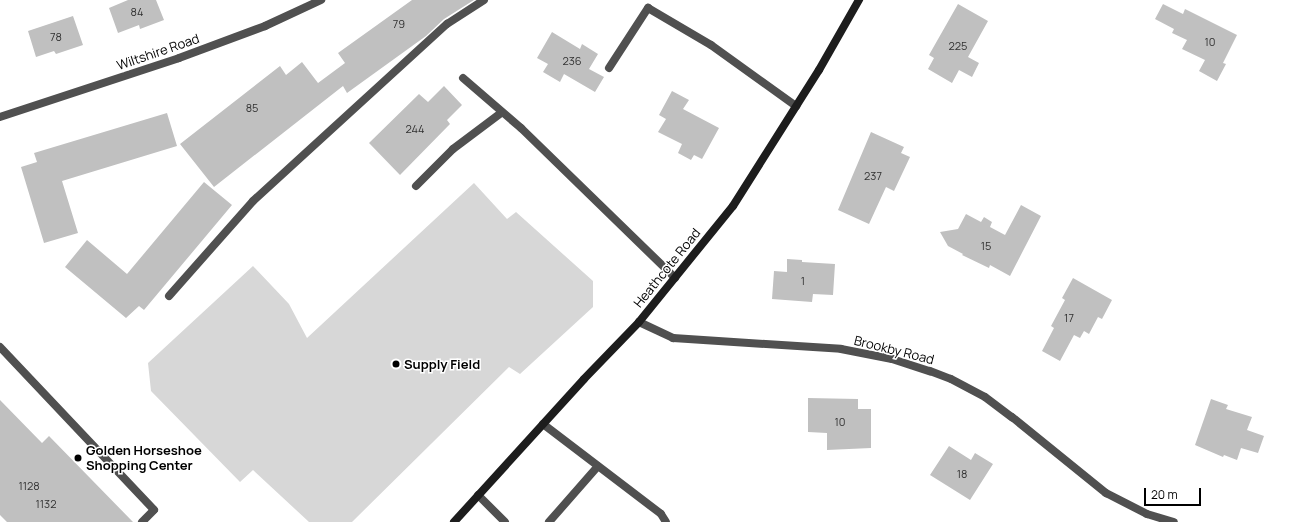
<!DOCTYPE html>
<html>
<head>
<meta charset="utf-8">
<style>
	body { margin:0 }
	#map { position:relative; width:1290px; height:522px; overflow:hidden; background:#fff; font-family:Manrope,sans-serif }
	div>[style] { position:absolute }
	[style*='--x'] { left:calc(var(--x)*1px); top:calc(var(--y)*1px); width:calc(var(--w)*1px); rotate:calc(var(--a)*1deg) }
	.green>* { inset:0; background:#d7d7d7 }
	.building>* { inset:0; background:#c0c0c0 }
	.lane>* { height:8px; margin:-4px; padding:0 4px; transform-origin:4px; border-radius:4px; background:#505050 }
	.street>* { height:8px; margin:-4px; padding:0 4px; transform-origin:4px; border-radius:4px; background:#505050 }
	.secondary>* { height:8px; margin:-4px; padding:0 4px; transform-origin:4px; border-radius:4px; background:#1d1d1d }
	.dots>* { width:11px; height:11px; translate:-50% -50%; box-sizing:border-box; border:2px solid #fff; border-radius:50% }
	span { translate:-50% -50%; white-space:nowrap; text-align:center; line-height:1.15; -webkit-text-stroke:3px #fff; paint-order:stroke }
	.number-label { font-size:11px; color:#303030 }
	.number-label span { -webkit-text-stroke-width:0 }
	.street-label { font-size:13px; color:#000 }
	.poi-label { font-size:13px; color:#000; font-weight:700 }
	.left { translate:0 -50%; text-align:left }
	.scale { position:absolute; left:1144px; top:488px; width:57px; height:18px; box-sizing:border-box; border:2px solid #000; border-top:0; padding-left:5px; font-size:12px; line-height:14px; white-space:nowrap; color:#000; -webkit-text-stroke:3px #fff; paint-order:stroke }
</style>
</head>
<body>
<div id="map">
	<div class="green">
		<div style="clip-path:polygon(474px 183px,507px 219px,516px 212px,593px 281px,593px 307px,520px 374px,509px 367px,352px 522px,309px 522px,253px 470px,240px 482px,151px 391px,148px 363px,253px 266px,289px 304px,307px 338px)"></div>
	</div>
	<div class="building">
		<div style="clip-path:polygon(128px 0,156px 0,164px 20px,140px 29px,139px 25px,118px 33px,109px 8px)"></div>
		<div style="clip-path:polygon(412px 0,474px 0,444px 19px,426px 36px,347px 93px,343px 86px,214px 187px,180px 144px,280px 66px,286px 75px,302px 62px,318px 83px,345px 63px,338px 53px)"></div>
		<div style="clip-path:polygon(958px 4px,988px 21px,968px 57px,979px 63px,972px 77px,959px 70px,952px 83px,928px 69px,934px 58px,929px 55px)"></div>
		<div style="clip-path:polygon(1163px 4px,1183px 14px,1185px 9px,1237px 35px,1223px 63px,1226px 64px,1217px 81px,1199px 71px,1205px 60px,1182px 49px,1187px 40px,1172px 33px,1174px 29px,1155px 19px)"></div>
		<div style="clip-path:polygon(73px 16px,83px 45px,56px 54px,54px 51px,36px 57px,28px 31px)"></div>
		<div style="clip-path:polygon(552px 32px,580px 49px,582px 44px,598px 54px,589px 69px,604px 77px,595px 92px,564px 74px,560px 82px,543px 72px,548px 64px,537px 58px)"></div>
		<div style="clip-path:polygon(444px 86px,462px 105px,447px 120px,450px 124px,400px 175px,369px 143px,419px 94px,428px 102px)"></div>
		<div style="clip-path:polygon(672px 91px,689px 100px,683px 109px,719px 128px,702px 159px,694px 155px,691px 160px,678px 153px,682px 144px,658px 132px,666px 119px,659px 115px)"></div>
		<div style="clip-path:polygon(167px 113px,177px 146px,62px 181px,78px 233px,44px 243px,21px 167px,37px 162px,34px 153px)"></div>
		<div style="clip-path:polygon(871px 132px,904px 147px,901px 153px,910px 157px,894px 191px,886px 187px,869px 224px,838px 210px)"></div>
		<div style="clip-path:polygon(204px 182px,232px 205px,144px 310px,139px 306px,126px 318px,65px 267px,87px 240px,127px 274px)"></div>
		<div style="clip-path:polygon(1021px 205px,1041px 216px,1010px 276px,990px 265px,989px 268px,962px 255px,963px 254px,948px 246px,940px 232px,958px 229px,966px 214px,981px 222px,984px 217px,992px 222px,990px 227px,1005px 235px)"></div>
		<div style="clip-path:polygon(787px 259px,802px 260px,802px 262px,835px 264px,833px 295px,813px 294px,812px 302px,772px 299px,774px 271px,787px 272px)"></div>
		<div style="clip-path:polygon(1073px 278px,1112px 300px,1102px 319px,1098px 317px,1089px 334px,1084px 331px,1080px 338px,1074px 335px,1060px 361px,1042px 351px,1054px 328px,1051px 326px,1065px 300px,1062px 298px)"></div>
		<div style="clip-path:polygon(808px 398px,858px 399px,858px 409px,871px 409px,871px 448px,827px 450px,827px 433px,808px 432px)"></div>
		<div style="clip-path:polygon(1211px 399px,1228px 405px,1226px 409px,1252px 417px,1247px 430px,1264px 436px,1258px 453px,1241px 448px,1237px 460px,1224px 455px,1223px 457px,1195px 445px)"></div>
		<div style="clip-path:polygon(0 400px,42px 443px,49px 436px,133px 522px,7px 522px,0 515px)"></div>
		<div style="clip-path:polygon(949px 446px,971px 460px,975px 453px,993px 464px,970px 500px,930px 475px)"></div>
	</div>
	<div class="lane">
		<div style="--x:609;--y:68;--w:72;--a:-57"></div>
		<div style="--x:648;--y:8;--w:73;--a:30.4"></div>
		<div style="--x:711;--y:45;--w:105;--a:35.7"></div>
		<div style="--x:463;--y:78;--w:77;--a:40.8"></div>
		<div style="--x:521;--y:128;--w:215;--a:44.2"></div>
		<div style="--x:416;--y:186;--w:52;--a:-45"></div>
		<div style="--x:453;--y:149;--w:60;--a:-36.9"></div>
		<div style="--x:169;--y:296;--w:127;--a:-48.5"></div>
		<div style="--x:253;--y:201;--w:263;--a:-42.4"></div>
		<div style="--x:447;--y:24;--w:44;--a:-33"></div>
		<div style="--x:0;--y:347;--w:224;--a:46.6"></div>
		<div style="--x:154;--y:510;--w:17;--a:135"></div>
		<div style="--x:543;--y:424;--w:148;--a:37.3"></div>
		<div style="--x:661;--y:514;--w:9;--a:58"></div>
		<div style="--x:478;--y:495;--w:38;--a:45"></div>
		<div style="--x:549;--y:522;--w:74;--a:-48.8"></div>
	</div>
	<div class="street">
		<div style="--x:0;--y:117;--w:188;--a:-18.2"></div>
		<div style="--x:179;--y:58;--w:92;--a:-20.4"></div>
		<div style="--x:265;--y:26;--w:62;--a:-24.9"></div>
		<div style="--x:639;--y:322;--w:38;--a:25"></div>
		<div style="--x:673;--y:338;--w:168;--a:3.7"></div>
		<div style="--x:841;--y:349;--w:52;--a:11.1"></div>
		<div style="--x:892;--y:359;--w:40;--a:18"></div>
		<div style="--x:930;--y:371;--w:22;--a:21"></div>
		<div style="--x:951;--y:379;--w:38;--a:28"></div>
		<div style="--x:985;--y:397;--w:34;--a:37"></div>
		<div style="--x:1012;--y:417;--w:121;--a:39"></div>
		<div style="--x:1106;--y:493;--w:46;--a:27.1"></div>
		<div style="--x:1147;--y:514;--w:28;--a:17"></div>
	</div>
	<div class="secondary">
		<div style="--x:454;--y:522;--w:193;--a:-47.7"></div>
		<div style="--x:584;--y:379;--w:79;--a:-46"></div>
		<div style="--x:639;--y:322;--w:149;--a:-51"></div>
		<div style="--x:733;--y:206;--w:161;--a:-57.7"></div>
		<div style="--x:819;--y:70;--w:81;--a:-60.3"></div>
	</div>
	<div class="dots">
		<div style="left:396px;top:364px;background:#000"></div>
		<div style="left:78px;top:458px;background:#000"></div>
	</div>
	<div class="number-label">
		<span style="left:137px;top:12px">84</span>
		<span style="left:399px;top:24px">79</span>
		<span style="left:56px;top:37px">78</span>
		<span style="left:1210px;top:42px">10</span>
		<span style="left:958px;top:46px">225</span>
		<span style="left:572px;top:61px">236</span>
		<span style="left:252px;top:108px">85</span>
		<span style="left:415px;top:129px">244</span>
		<span style="left:873px;top:176px">237</span>
		<span style="left:986px;top:246px">15</span>
		<span style="left:803px;top:281px">1</span>
		<span style="left:1069px;top:318px">17</span>
		<span style="left:840px;top:422px">10</span>
		<span style="left:962px;top:474px">18</span>
		<span style="left:29px;top:486px">1128</span>
		<span style="left:46px;top:504px">1132</span>
	</div>
	<div class="street-label">
		<span style="left:158px;top:52px;rotate:-19deg">Wiltshire Road</span>
		<span style="left:667px;top:268px;rotate:-51deg">Heathcote Road</span>
		<span style="left:894px;top:350px;rotate:14deg">Brookby Road</span>
	</div>
	<div class="poi-label">
		<span class="left" style="left:404px;top:364px">Supply Field</span>
		<span class="left" style="left:86px;top:458px">Golden Horseshoe<br>Shopping Center</span>
	</div>
	<div class="scale">20 m</div>
</div>
</body>
</html>
